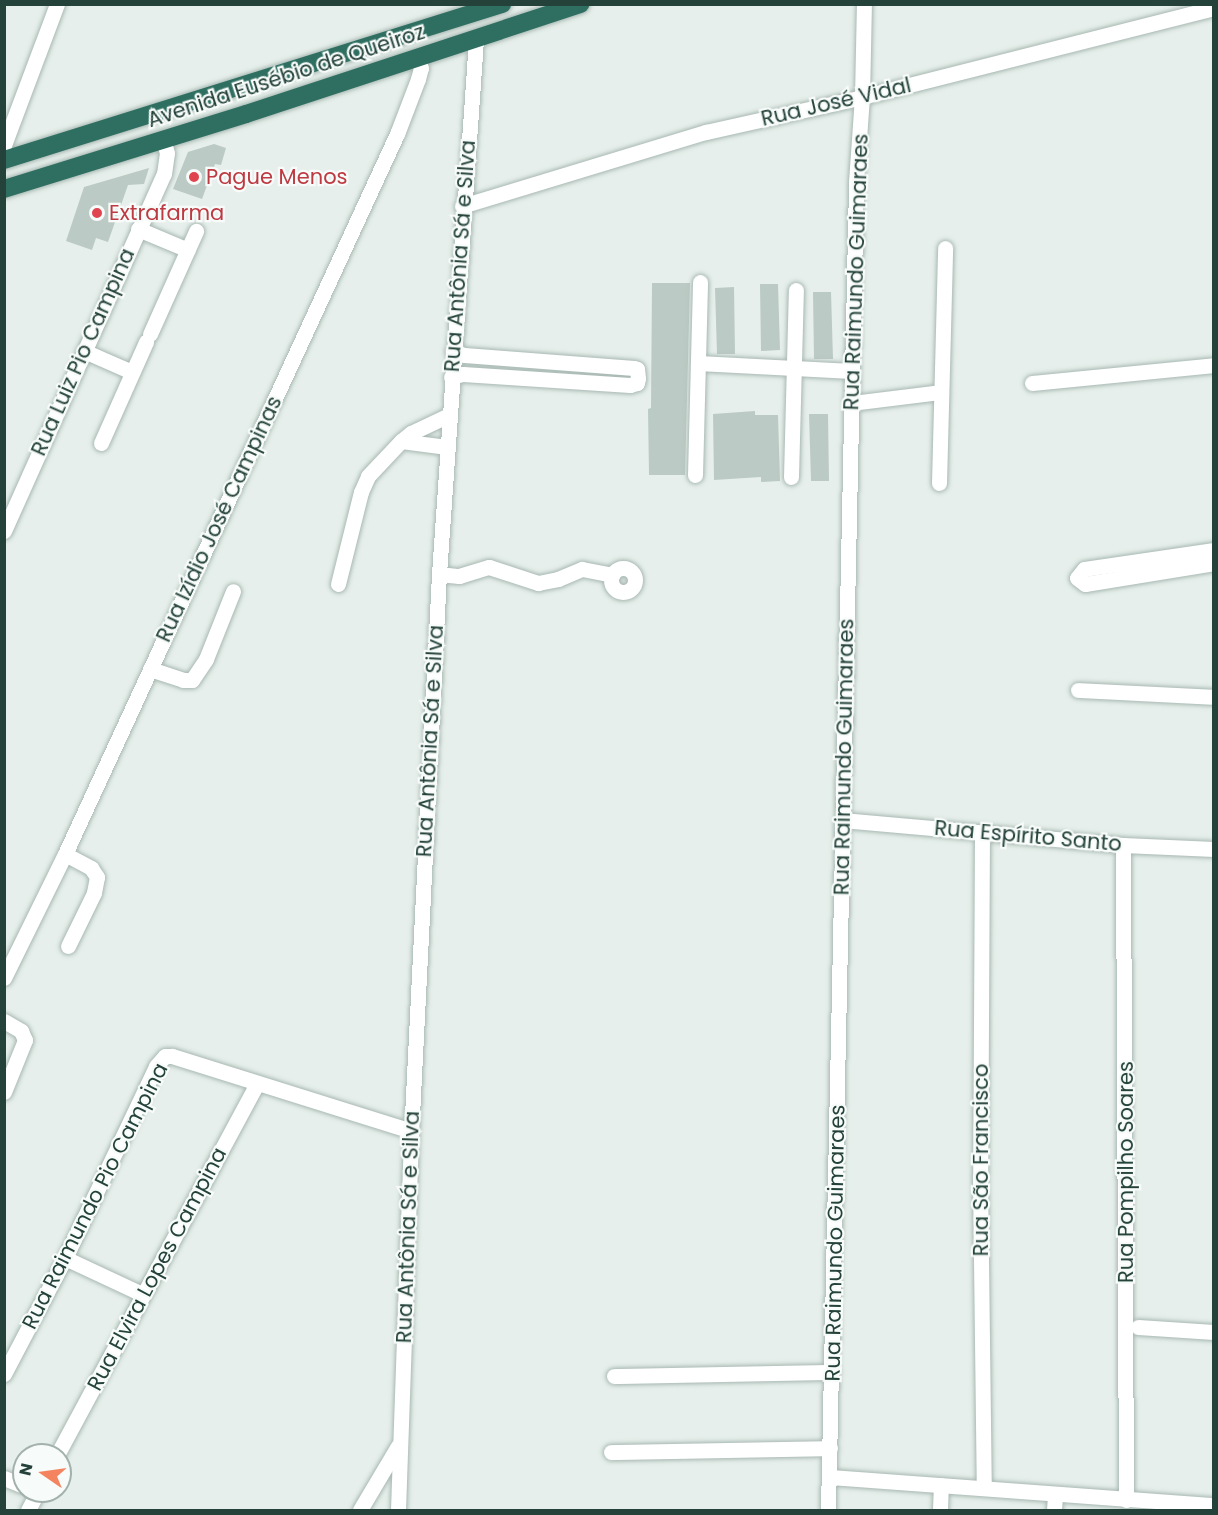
<!DOCTYPE html>
<html>
<head>
<meta charset="utf-8">
<style>
	body { margin:0 }
	#map { position:relative; width:1218px; height:1515px; overflow:hidden; background:#e6efeb; font-family:Poppins,sans-serif }
	div>[style] { position:absolute }
	[style*='--x'] { left:calc(var(--x)*1px); top:calc(var(--y)*1px); width:calc(var(--w)*1px); rotate:calc(var(--a)*1deg) }
	.building>* { inset:0; background:#bbcac4 }
	.roads { filter:drop-shadow(0 0 2px #a8b8b2) drop-shadow(0 0 2px #a8b8b2) }
	.minor>* { height:15px; margin:-7.5px; padding:0 7.5px; transform-origin:7.5px; border-radius:7.5px; background:#fff }
	.minor>.ring { margin:-7.5px; padding:0; box-sizing:content-box; background:none; border:15px solid #fff; border-radius:50% }
	.highway>* { height:18px; margin:-9px; padding:0 9px; transform-origin:9px; border-radius:9px; background:#2f6f62 }
	.dots>* { width:16px; height:16px; translate:-50% -50%; box-sizing:border-box; border:3px solid #f7fbf9; border-radius:50% }
	span { translate:-50% -50%; white-space:nowrap; text-align:center; line-height:1.15; -webkit-text-stroke:4.5px #f7fbf9; paint-order:stroke }
	.street-label { font-size:21px; color:#24423a }
	.health-label { font-size:21px; color:#be3a42 }
	.left { translate:0 -50%; text-align:left }
	.frame { position:absolute; inset:0; border:6px solid #24423a; pointer-events:none }
	.north { position:absolute; left:12px; top:1443px; width:60px; height:60px; box-sizing:border-box; background:#f7fbf9; border:2px solid #a3b1ad; border-radius:50%; rotate:283deg; font-size:16px; font-weight:700; line-height:24px; text-align:center; color:#24423a }
	.north::after { content:''; display:block; margin:auto; width:21px; height:27px; background:#f4845f; clip-path:polygon(50% 0,100% 100%,50% 72%,0 100%) }
</style>
</head>
<body>
<div id="map">
	<div class="building">
		<div style="clip-path:polygon(214px 144px,226px 148px,221px 165px,215px 164px,202px 199px,173px 189px,188px 152px)"></div>
		<div style="clip-path:polygon(149px 168px,144px 184px,128px 185px,108px 242px,96px 238px,92px 250px,66px 241px,84px 187px)"></div>
		<div style="clip-path:polygon(652px 283px,690px 283px,685px 475px,649px 475px,648px 409px,651px 408px)"></div>
		<div style="clip-path:polygon(760px 284px,778px 284px,780px 350px,761px 351px)"></div>
		<div style="clip-path:polygon(734px 287px,735px 354px,717px 354px,715px 288px)"></div>
		<div style="clip-path:polygon(813px 292px,831px 292px,833px 359px,814px 359px)"></div>
		<div style="clip-path:polygon(755px 411px,755px 415px,778px 415px,780px 481px,761px 482px,761px 477px,714px 480px,713px 414px)"></div>
		<div style="clip-path:polygon(809px 414px,828px 414px,829px 481px,811px 481px)"></div>
	</div>
	<div class="roads">
		<div class="minor">
			<div style="--x:4;--y:145;--w:151;--a:-69.4"></div>
			<div style="--x:462;--y:206;--w:255;--a:-16.9"></div>
			<div style="--x:706;--y:132;--w:160;--a:-12.6"></div>
			<div style="--x:862;--y:97;--w:363;--a:-14.2"></div>
			<div style="--x:138;--y:229;--w:54;--a:22.8"></div>
			<div style="--x:150;--y:334;--w:113;--a:-65.9"></div>
			<div style="--x:84;--y:351;--w:52;--a:23.6"></div>
			<div style="--x:698;--y:363;--w:154;--a:3"></div>
			<div style="--x:451;--y:377;--w:12;--a:-14"></div>
			<div style="--x:463;--y:374;--w:167;--a:3.8"></div>
			<div style="--x:630;--y:385;--w:7;--a:-16"></div>
			<div style="--x:637;--y:383;--w:5;--a:-79"></div>
			<div style="--x:638;--y:378;--w:9;--a:-96"></div>
			<div style="--x:637;--y:369;--w:3;--a:-162"></div>
			<div style="--x:634;--y:368;--w:170;--a:-175.6"></div>
			<div style="--x:464;--y:355;--w:12;--a:-160"></div>
			<div style="--x:1032;--y:383;--w:183;--a:-5.6"></div>
			<div style="--x:852;--y:403;--w:89;--a:-7.1"></div>
			<div style="--x:101;--y:443;--w:111;--a:-66"></div>
			<div style="--x:447;--y:447;--w:46;--a:-172.6"></div>
			<div style="--x:401;--y:441;--w:13;--a:-39"></div>
			<div style="--x:411;--y:433;--w:42;--a:-25.3"></div>
			<div style="--x:695;--y:475;--w:193;--a:-88.5"></div>
			<div style="--x:791;--y:477;--w:187;--a:-88.5"></div>
			<div style="--x:939;--y:483;--w:235;--a:-88.5"></div>
			<div style="--x:4;--y:531;--w:391;--a:-65.9"></div>
			<div style="--x:164;--y:174;--w:21;--a:-82"></div>
			<div style="--x:167;--y:153;--w:15;--a:-106"></div>
			<div style="--x:1214;--y:550;--w:131;--a:171.7"></div>
			<div style="--x:1084;--y:569;--w:11;--a:128"></div>
			<div style="--x:1077;--y:578;--w:10;--a:37"></div>
			<div style="--x:1085;--y:584;--w:131;--a:-9.2"></div>
			<div class="ring" style="left:611px;top:568px;width:9px;height:9px"></div>
			<div style="--x:439;--y:574;--w:20;--a:6"></div>
			<div style="--x:459;--y:576;--w:31;--a:-17"></div>
			<div style="--x:489;--y:567;--w:52;--a:18.1"></div>
			<div style="--x:538;--y:583;--w:20;--a:-11"></div>
			<div style="--x:558;--y:579;--w:26;--a:-23"></div>
			<div style="--x:582;--y:569;--w:31;--a:11"></div>
			<div style="--x:338;--y:584;--w:95;--a:-76"></div>
			<div style="--x:361;--y:492;--w:17;--a:-66"></div>
			<div style="--x:368;--y:476;--w:48;--a:-46.7"></div>
			<div style="--x:150;--y:669;--w:35;--a:18"></div>
			<div style="--x:183;--y:680;--w:9;--a:0"></div>
			<div style="--x:192;--y:680;--w:25;--a:-56"></div>
			<div style="--x:206;--y:659;--w:73;--a:-68.3"></div>
			<div style="--x:1078;--y:690;--w:136;--a:2.9"></div>
			<div style="--x:842;--y:820;--w:282;--a:5.1"></div>
			<div style="--x:1123;--y:845;--w:91;--a:2.5"></div>
			<div style="--x:982;--y:833;--w:344;--a:90.3"></div>
			<div style="--x:980;--y:1177;--w:311;--a:89.3"></div>
			<div style="--x:1123;--y:845;--w:655;--a:89.74"></div>
			<div style="--x:65;--y:854;--w:30;--a:28"></div>
			<div style="--x:91;--y:868;--w:11;--a:56"></div>
			<div style="--x:97;--y:877;--w:16;--a:101"></div>
			<div style="--x:94;--y:893;--w:59;--a:116.1"></div>
			<div style="--x:4;--y:978;--w:138;--a:-63.8"></div>
			<div style="--x:65;--y:854;--w:793;--a:-65.25"></div>
			<div style="--x:397;--y:134;--w:59;--a:-69.1"></div>
			<div style="--x:418;--y:79;--w:11;--a:-75"></div>
			<div style="--x:421;--y:68;--w:12;--a:-110"></div>
			<div style="--x:4;--y:1021;--w:20;--a:30"></div>
			<div style="--x:21;--y:1031;--w:10;--a:66"></div>
			<div style="--x:25;--y:1040;--w:56;--a:112"></div>
			<div style="--x:65;--y:1258;--w:85;--a:25.1"></div>
			<div style="--x:1138;--y:1327;--w:76;--a:3.8"></div>
			<div style="--x:4;--y:1374;--w:131;--a:-62.3"></div>
			<div style="--x:65;--y:1258;--w:212;--a:-64.6"></div>
			<div style="--x:156;--y:1066;--w:13;--a:-48"></div>
			<div style="--x:165;--y:1056;--w:7;--a:0"></div>
			<div style="--x:172;--y:1056;--w:250;--a:17.4"></div>
			<div style="--x:614;--y:1376;--w:218;--a:-1.1"></div>
			<div style="--x:611;--y:1452;--w:219;--a:-1"></div>
			<div style="--x:57;--y:1455;--w:422;--a:-61.7"></div>
			<div style="--x:830;--y:1477;--w:385;--a:4.2"></div>
			<div style="--x:4;--y:1478;--w:22;--a:22"></div>
			<div style="--x:28;--y:1510;--w:21;--a:-62"></div>
			<div style="--x:360;--y:1510;--w:74;--a:-59.3"></div>
			<div style="--x:398;--y:1510;--w:394;--a:-88"></div>
			<div style="--x:412;--y:1116;--w:543;--a:-87.15"></div>
			<div style="--x:439;--y:574;--w:536;--a:-86.04"></div>
			<div style="--x:828;--y:1510;--w:1328;--a:-88.79"></div>
			<div style="--x:856;--y:182;--w:85;--a:-86"></div>
			<div style="--x:862;--y:97;--w:93;--a:-88.8"></div>
			<div style="--x:940;--y:1510;--w:25;--a:-88"></div>
			<div style="--x:1054;--y:1510;--w:16;--a:-86"></div>
		</div>
		<div class="highway">
			<div style="--x:4;--y:160;--w:522;--a:-17.39"></div>
			<div style="--x:4;--y:189;--w:253;--a:-17.2"></div>
			<div style="--x:246;--y:114;--w:352;--a:-18.2"></div>
		</div>
	</div>
	<div class="dots">
		<div style="left:194px;top:177px;background:#e0444e"></div>
		<div style="left:97px;top:213px;background:#e0444e"></div>
	</div>
	<div class="street-label">
		<span style="left:286px;top:76px;rotate:-18deg">Avenida Eusébio de Queiroz</span>
		<span style="left:836px;top:102px;rotate:-13deg">Rua José Vidal</span>
		<span style="left:460px;top:256px;rotate:-86deg">Rua Antônia Sá e Silva</span>
		<span style="left:856px;top:272px;rotate:-88deg">Rua Raimundo Guimaraes</span>
		<span style="left:83px;top:352px;rotate:-66deg">Rua Luiz Pio Campina</span>
		<span style="left:219px;top:519px;rotate:-65deg">Rua Izídio José Campinas</span>
		<span style="left:430px;top:741px;rotate:-87deg">Rua Antônia Sá e Silva</span>
		<span style="left:844px;top:757px;rotate:-89deg">Rua Raimundo Guimaraes</span>
		<span style="left:1028px;top:836px;rotate:5deg">Rua Espírito Santo</span>
		<span style="left:981px;top:1160px;rotate:-90deg">Rua São Francisco</span>
		<span style="left:1126px;top:1172px;rotate:-90deg">Rua Pompilho Soares</span>
		<span style="left:95px;top:1196px;rotate:-63deg">Rua Raimundo Pio Campina</span>
		<span style="left:408px;top:1227px;rotate:-88deg">Rua Antônia Sá e Silva</span>
		<span style="left:835px;top:1243px;rotate:-89deg">Rua Raimundo Guimaraes</span>
		<span style="left:157px;top:1269px;rotate:-62deg">Rua Elvira Lopes Campina</span>
	</div>
	<div class="health-label">
		<span class="left" style="left:206px;top:177px">Pague Menos</span>
		<span class="left" style="left:109px;top:213px">Extrafarma</span>
	</div>
	<div class="frame"></div>
	<div class="north">N</div>
</div>
</body>
</html>
